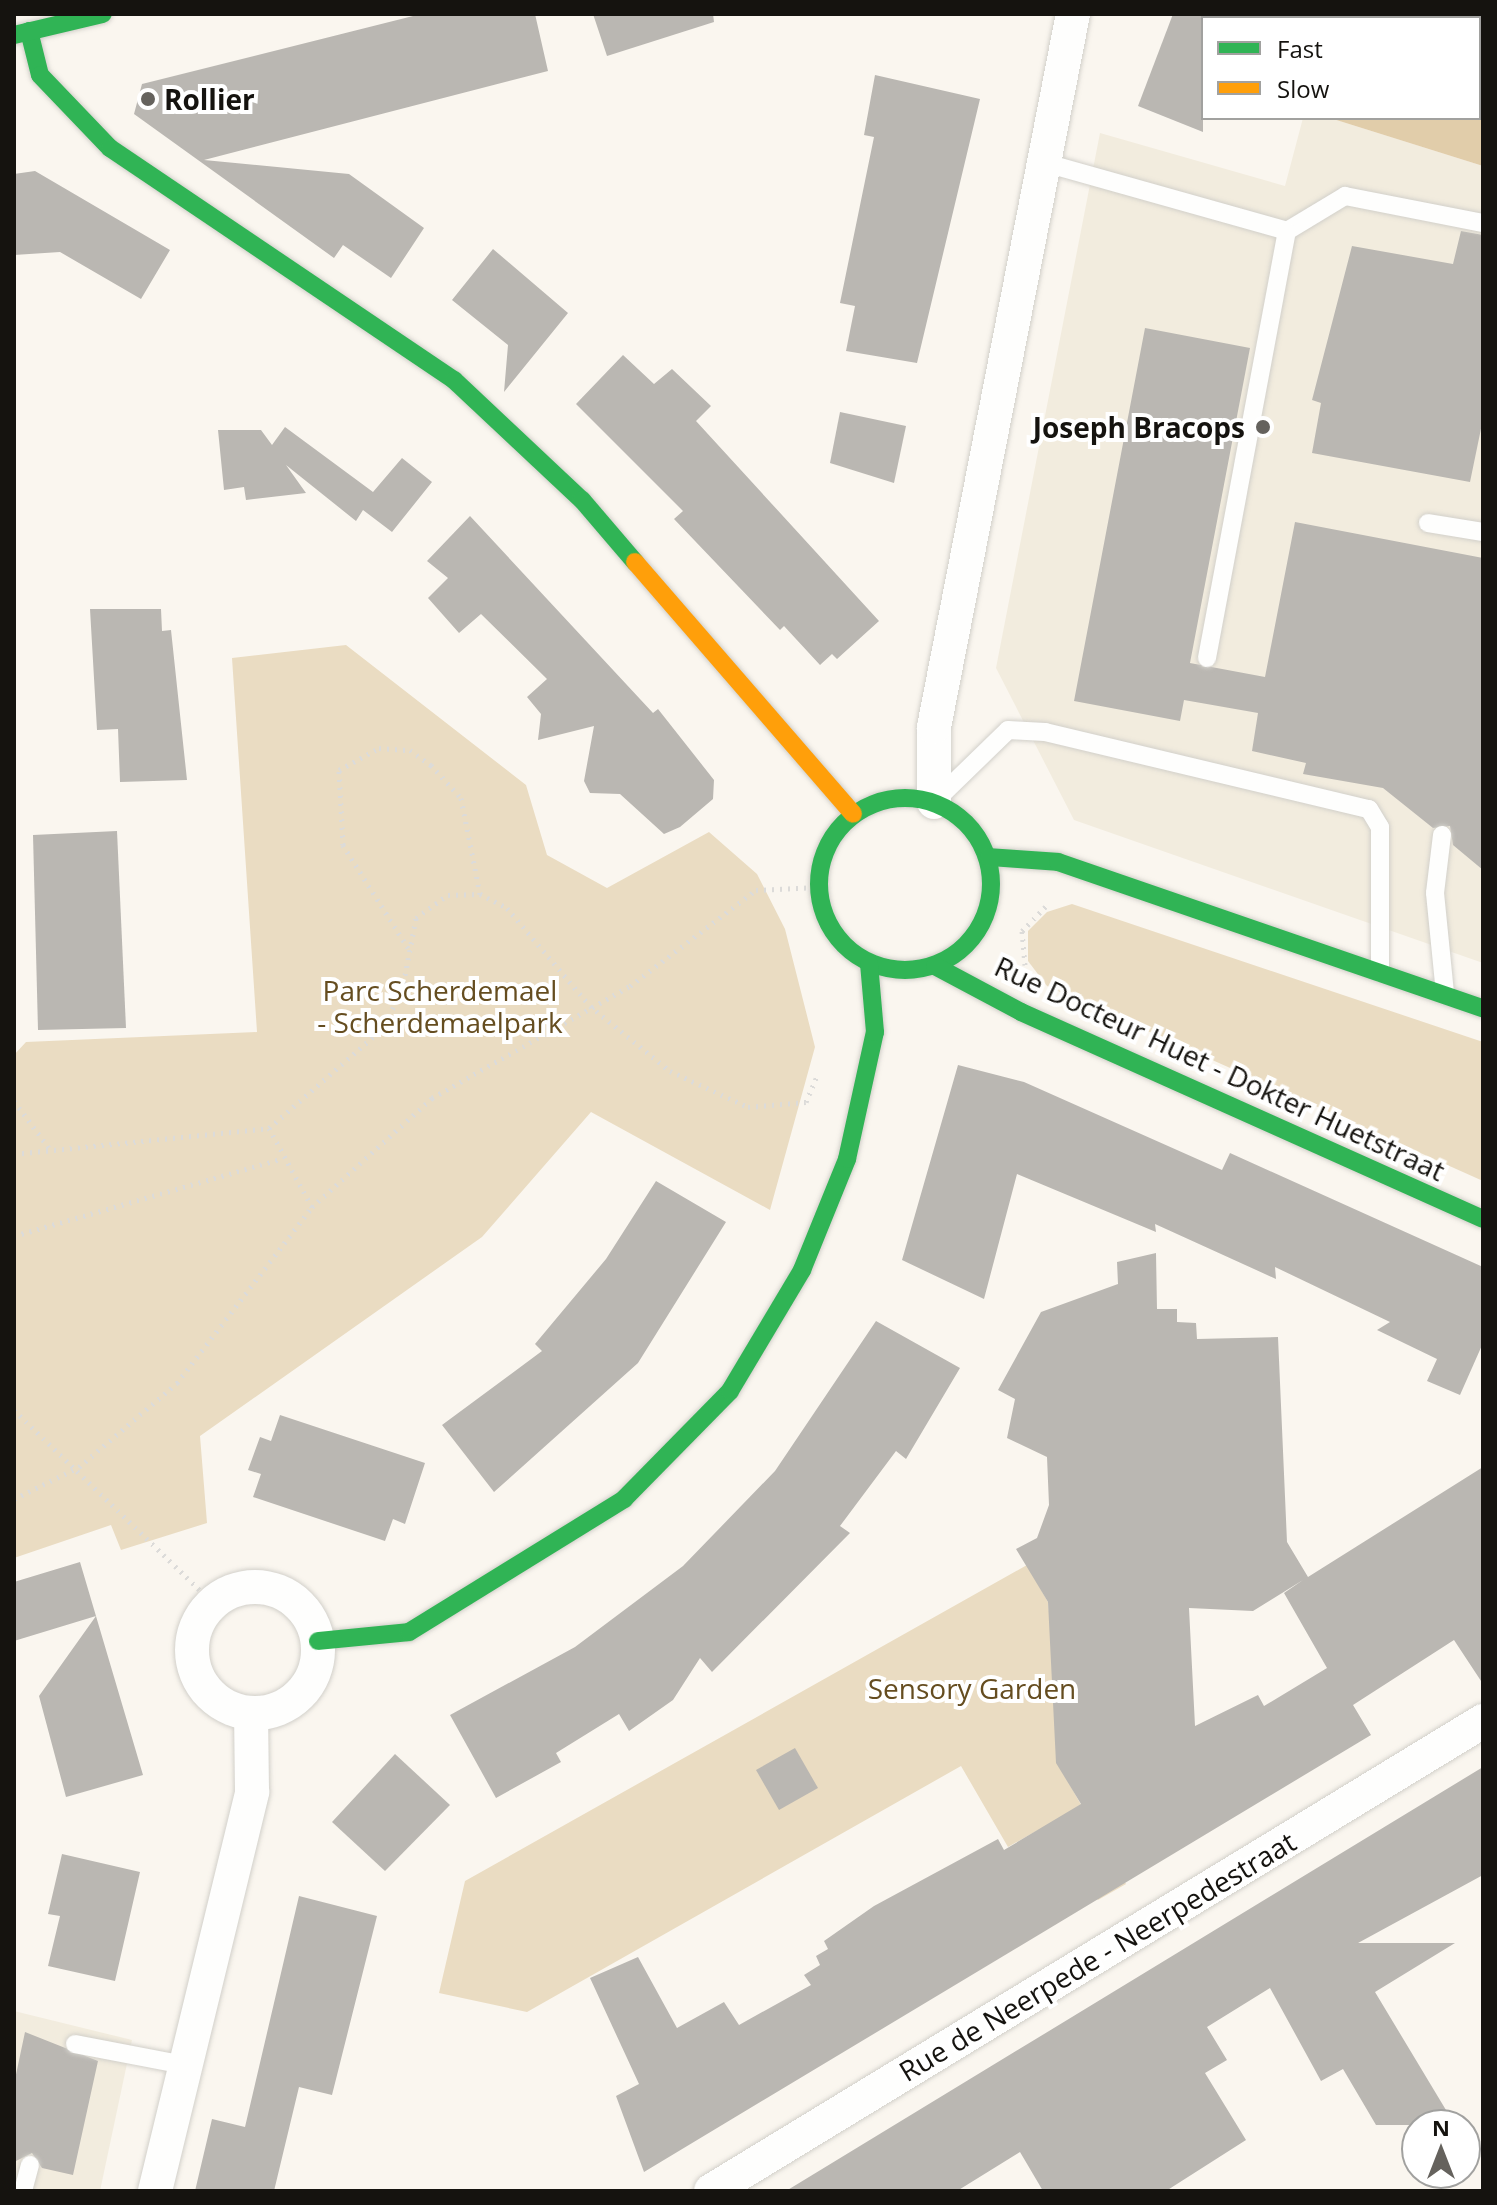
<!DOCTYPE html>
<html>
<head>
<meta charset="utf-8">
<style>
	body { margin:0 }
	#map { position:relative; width:1497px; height:2205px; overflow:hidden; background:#faf6ef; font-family:"Open Sans",sans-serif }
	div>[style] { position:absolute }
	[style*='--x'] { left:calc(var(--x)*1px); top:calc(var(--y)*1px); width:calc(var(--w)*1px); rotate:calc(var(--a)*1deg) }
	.built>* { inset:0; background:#f2ecde }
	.green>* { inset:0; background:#eadcc2 }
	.forest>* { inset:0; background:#e1cdaa }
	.building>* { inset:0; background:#bab7b2 }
	.path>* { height:5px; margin-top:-2.5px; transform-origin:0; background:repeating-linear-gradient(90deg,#dcdbd9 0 2px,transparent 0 8px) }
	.roads { filter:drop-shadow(0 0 2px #d2d0ca) drop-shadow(0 0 2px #d2d0ca) }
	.lane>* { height:18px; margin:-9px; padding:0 9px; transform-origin:9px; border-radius:9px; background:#fefefd }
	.street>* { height:34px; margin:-17px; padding:0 17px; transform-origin:17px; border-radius:17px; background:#fefefd }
	.street>.ring { margin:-17px; padding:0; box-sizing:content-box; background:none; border:34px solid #fefefd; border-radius:50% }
	.fast>* { height:18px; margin:-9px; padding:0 9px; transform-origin:9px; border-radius:9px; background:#30b455 }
	.fast>.ring { margin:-9px; padding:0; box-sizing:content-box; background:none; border:18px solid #30b455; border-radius:50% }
	.slow>* { height:18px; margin:-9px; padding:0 9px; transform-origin:9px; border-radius:9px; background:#ff9f0a }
	.dots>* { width:22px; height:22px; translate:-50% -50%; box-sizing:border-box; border:4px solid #fff; border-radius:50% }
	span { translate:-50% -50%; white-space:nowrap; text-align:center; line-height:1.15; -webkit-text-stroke:8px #fff; paint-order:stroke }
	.poi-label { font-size:28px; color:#15130f; font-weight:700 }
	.left { translate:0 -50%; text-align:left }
	.right { translate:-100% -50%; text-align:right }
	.park-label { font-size:28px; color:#654d20 }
	.street-label { font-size:28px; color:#15130f }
	.frame { position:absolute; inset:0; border:16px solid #15130f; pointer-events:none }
	.legend { position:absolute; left:1201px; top:16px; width:280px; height:104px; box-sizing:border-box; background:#fff; border:2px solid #a1a19f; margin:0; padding:10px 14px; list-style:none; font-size:24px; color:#15130f }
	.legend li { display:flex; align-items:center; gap:16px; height:40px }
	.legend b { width:40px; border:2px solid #a1a19f }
	.north { position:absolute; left:1401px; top:2109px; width:80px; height:80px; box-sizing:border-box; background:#fff; border:2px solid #a1a19f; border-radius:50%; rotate:0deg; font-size:22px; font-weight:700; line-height:32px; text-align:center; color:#15130f }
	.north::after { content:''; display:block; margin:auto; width:28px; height:36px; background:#65625d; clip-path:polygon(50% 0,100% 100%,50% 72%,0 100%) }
</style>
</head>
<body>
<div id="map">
	<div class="built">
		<div style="clip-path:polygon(1303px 118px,1330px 118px,1483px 166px,1483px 963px,1074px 820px,996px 668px,1100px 133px,1285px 186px)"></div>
		<div style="clip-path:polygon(14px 2011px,132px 2040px,100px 2191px,14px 2191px)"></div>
	</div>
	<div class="green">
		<div style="clip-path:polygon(346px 645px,526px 785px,547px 855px,607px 888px,709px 832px,757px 874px,785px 929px,815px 1047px,770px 1210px,591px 1112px,482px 1237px,200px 1436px,207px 1523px,121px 1550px,111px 1525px,14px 1558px,14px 1055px,26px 1042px,257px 1032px,232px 658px)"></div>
		<div style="clip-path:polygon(1072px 904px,1483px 1042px,1483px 1181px,1047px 986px,1028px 961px,1028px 931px,1047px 912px)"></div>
		<div style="clip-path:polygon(1027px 1565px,1048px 1602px,1067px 1780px,1126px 1884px,1098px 1900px,1038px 1830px,1008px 1847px,961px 1766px,527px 2012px,439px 1993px,465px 1881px)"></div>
	</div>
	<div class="forest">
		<div style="clip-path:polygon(1355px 14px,1483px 14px,1483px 166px,1330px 118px,1479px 118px,1479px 18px)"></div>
	</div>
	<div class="building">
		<div style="clip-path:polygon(421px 14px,535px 14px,548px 71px,204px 160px,349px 174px,424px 228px,391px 278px,343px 245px,334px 258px,134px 114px,142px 84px)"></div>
		<div style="clip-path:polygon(593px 14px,713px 14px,714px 22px,607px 56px)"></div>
		<div style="clip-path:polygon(1173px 14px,1203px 14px,1203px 132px,1138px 106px)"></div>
		<div style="clip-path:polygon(875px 75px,980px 99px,917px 363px,846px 351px,855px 306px,840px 303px,874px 137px,864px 135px)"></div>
		<div style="clip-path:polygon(35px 171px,170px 250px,141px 299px,60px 252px,14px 255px,14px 174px)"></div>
		<div style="clip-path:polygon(1461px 231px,1483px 235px,1483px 419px,1470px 482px,1312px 453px,1321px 403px,1312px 400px,1352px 246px,1453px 264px)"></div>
		<div style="clip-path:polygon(493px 249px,568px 313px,504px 392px,508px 345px,452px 300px)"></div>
		<div style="clip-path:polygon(1145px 328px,1250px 348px,1190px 663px,1265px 677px,1295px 522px,1483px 558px,1483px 870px,1453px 845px,1450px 826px,1433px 828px,1383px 788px,1303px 774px,1306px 763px,1252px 751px,1258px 713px,1184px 700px,1180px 721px,1074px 701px)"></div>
		<div style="clip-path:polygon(623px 355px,654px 384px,672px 369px,711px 406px,696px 421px,879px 621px,837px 659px,832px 654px,820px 665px,784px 626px,780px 630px,674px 519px,683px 511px,576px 404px)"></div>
		<div style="clip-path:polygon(840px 412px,906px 426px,894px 483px,830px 463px)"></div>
		<div style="clip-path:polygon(285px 427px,373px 492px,402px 458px,432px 482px,392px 532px,363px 510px,356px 521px,286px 465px,306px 493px,246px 500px,244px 487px,224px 490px,218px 430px,261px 430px,272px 445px)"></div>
		<div style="clip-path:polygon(470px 516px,653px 713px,658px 709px,714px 780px,713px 799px,680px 827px,664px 834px,620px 794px,590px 793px,584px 781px,594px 726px,538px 740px,541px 714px,527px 697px,547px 679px,481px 614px,459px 633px,428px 598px,448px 578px,427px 561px)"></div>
		<div style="clip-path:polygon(90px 609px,161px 609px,162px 631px,171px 630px,187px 780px,120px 782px,118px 729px,97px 730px)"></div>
		<div style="clip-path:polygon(117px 831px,126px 1028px,38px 1030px,33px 835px)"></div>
		<div style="clip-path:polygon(958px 1065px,1024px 1082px,1222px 1170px,1230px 1153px,1483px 1267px,1483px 1343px,1460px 1395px,1427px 1381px,1437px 1359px,1377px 1330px,1390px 1322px,1275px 1267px,1276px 1279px,1155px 1224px,1156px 1232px,1017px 1174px,984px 1299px,902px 1260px)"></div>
		<div style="clip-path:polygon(656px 1181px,726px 1222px,638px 1363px,494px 1492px,442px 1425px,542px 1351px,535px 1344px,606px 1259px)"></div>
		<div style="clip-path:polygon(evenodd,1156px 1253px,1157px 1309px,1177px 1309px,1177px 1322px,1196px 1323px,1197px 1339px,1278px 1337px,1287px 1542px,1308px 1577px,1483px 1467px,1483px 1684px,1454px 1640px,1353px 1705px,1371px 1735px,644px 2172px,616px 2096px,639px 2084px,590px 1978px,638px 1957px,677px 2028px,724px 2002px,739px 2025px,811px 1985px,804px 1975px,820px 1965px,816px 1956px,828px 1949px,824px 1941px,874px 1906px,998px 1839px,1004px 1850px,1081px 1804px,1056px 1763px,1048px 1602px,1016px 1549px,1037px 1538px,1049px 1505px,1047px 1457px,1007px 1438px,1015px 1399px,998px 1390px,1041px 1312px,1118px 1284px,1117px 1262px,1156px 1253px,1303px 1580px,1284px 1593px,1327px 1668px,1264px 1706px,1258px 1695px,1195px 1726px,1189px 1608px,1253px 1611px,1303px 1580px)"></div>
		<div style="clip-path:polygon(876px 1321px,960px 1368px,906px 1459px,896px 1451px,840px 1526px,850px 1533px,712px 1672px,700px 1658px,673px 1700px,629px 1731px,619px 1714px,556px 1753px,561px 1762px,496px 1798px,450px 1715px,575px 1647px,683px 1566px,775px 1471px)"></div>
		<div style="clip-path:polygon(280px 1415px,425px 1463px,405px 1524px,393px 1519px,385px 1541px,253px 1497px,261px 1474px,248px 1470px,260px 1437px,271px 1441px)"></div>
		<div style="clip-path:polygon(80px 1562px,143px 1775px,66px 1797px,39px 1696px,96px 1616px,14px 1641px,14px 1582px)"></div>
		<div style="clip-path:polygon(795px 1748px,818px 1788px,779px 1810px,756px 1770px)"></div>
		<div style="clip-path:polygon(395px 1754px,450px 1805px,385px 1871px,332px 1822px)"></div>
		<div style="clip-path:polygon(1483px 1767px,1483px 1875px,1358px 1943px,1455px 1943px,1375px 1992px,1455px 2125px,1376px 2125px,1343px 2069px,1321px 2081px,1270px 1988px,1207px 2027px,1227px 2060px,1205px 2073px,1246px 2140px,1166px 2191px,1043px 2191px,1020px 2152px,957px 2191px,786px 2191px)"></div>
		<div style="clip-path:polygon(62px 1854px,140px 1872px,115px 1981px,48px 1966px,60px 1916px,48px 1914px)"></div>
		<div style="clip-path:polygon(299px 1896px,377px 1916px,332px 2095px,299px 2087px,274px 2191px,195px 2191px,212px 2119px,245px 2127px)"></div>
		<div style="clip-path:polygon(25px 2032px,98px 2061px,73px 2175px,42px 2168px,32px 2153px,14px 2162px,14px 2084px)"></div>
	</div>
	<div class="path">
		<div style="--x:408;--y:948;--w:122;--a:-122.3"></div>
		<div style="--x:343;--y:845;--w:75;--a:-93.1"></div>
		<div style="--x:339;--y:770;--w:46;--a:-28.8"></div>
		<div style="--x:379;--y:748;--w:31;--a:4"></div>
		<div style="--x:410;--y:750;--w:26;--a:36"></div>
		<div style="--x:431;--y:765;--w:45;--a:47.7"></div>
		<div style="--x:461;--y:798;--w:98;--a:78.8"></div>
		<div style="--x:1025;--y:965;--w:34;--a:-95"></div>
		<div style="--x:1022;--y:931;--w:36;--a:-46"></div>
		<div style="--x:14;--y:1101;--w:59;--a:53.3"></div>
		<div style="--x:14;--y:1154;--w:256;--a:-5.8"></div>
		<div style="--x:312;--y:1207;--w:90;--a:-118.6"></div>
		<div style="--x:269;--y:1128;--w:149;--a:-41.2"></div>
		<div style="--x:381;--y:1030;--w:44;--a:-61.7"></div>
		<div style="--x:402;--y:991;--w:74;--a:-79.1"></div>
		<div style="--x:416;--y:918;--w:39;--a:-36"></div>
		<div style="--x:448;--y:895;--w:32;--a:-2"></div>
		<div style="--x:480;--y:894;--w:30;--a:27"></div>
		<div style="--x:507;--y:908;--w:128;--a:49.7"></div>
		<div style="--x:590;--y:1006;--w:103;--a:39.1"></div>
		<div style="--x:670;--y:1071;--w:86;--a:24.8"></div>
		<div style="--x:748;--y:1107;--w:58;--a:-4.9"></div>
		<div style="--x:806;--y:1102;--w:30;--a:-67"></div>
		<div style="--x:14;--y:1236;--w:277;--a:-16.1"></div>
		<div style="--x:14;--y:1410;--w:276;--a:44.1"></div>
		<div style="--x:14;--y:1499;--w:72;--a:-26.2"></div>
		<div style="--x:79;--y:1467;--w:129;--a:-40.6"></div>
		<div style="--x:177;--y:1383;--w:222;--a:-52.5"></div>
		<div style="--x:312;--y:1207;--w:162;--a:-42.2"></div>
		<div style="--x:432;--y:1098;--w:227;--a:-29.5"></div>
		<div style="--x:630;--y:986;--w:158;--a:-37.3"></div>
		<div style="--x:756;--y:890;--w:62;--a:-2.8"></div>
	</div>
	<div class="roads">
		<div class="lane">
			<div style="--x:1042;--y:162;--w:255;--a:15.7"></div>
			<div style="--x:1287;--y:231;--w:68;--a:-31.1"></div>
			<div style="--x:1345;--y:196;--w:141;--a:11.1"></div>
			<div style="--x:1428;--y:523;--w:56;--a:9.3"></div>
			<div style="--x:1207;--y:658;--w:434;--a:-79.4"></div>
			<div style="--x:934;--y:802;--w:103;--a:-44.2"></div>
			<div style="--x:1008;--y:730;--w:37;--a:3"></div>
			<div style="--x:1045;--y:732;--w:333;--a:13.4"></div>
			<div style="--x:1369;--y:809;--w:21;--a:59"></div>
			<div style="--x:1380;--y:827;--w:146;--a:90"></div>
			<div style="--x:1442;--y:835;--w:58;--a:96.9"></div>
			<div style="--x:1435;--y:893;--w:100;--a:84.3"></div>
			<div style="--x:75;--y:2044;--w:111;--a:10.9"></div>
			<div style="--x:23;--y:2191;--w:27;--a:-75"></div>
		</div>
		<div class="street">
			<div style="--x:934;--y:802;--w:75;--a:-90"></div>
			<div style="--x:934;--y:727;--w:726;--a:-78.97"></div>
			<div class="ring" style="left:192px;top:1587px;width:92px;height:92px"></div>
			<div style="--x:155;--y:2191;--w:411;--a:-76.3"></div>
			<div style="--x:252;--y:1792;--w:78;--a:-90.7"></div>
			<div style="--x:711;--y:2191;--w:904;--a:-31.33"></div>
		</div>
		<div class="fast">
			<div style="--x:29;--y:31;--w:45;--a:76"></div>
			<div style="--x:40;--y:75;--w:101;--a:46.2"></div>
			<div style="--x:110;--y:148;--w:415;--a:34"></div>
			<div style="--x:454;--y:380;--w:175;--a:43.2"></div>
			<div style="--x:582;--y:500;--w:82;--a:49.5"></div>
			<div style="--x:14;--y:35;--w:91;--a:-13.3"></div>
			<div class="ring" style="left:819px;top:798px;width:154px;height:154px"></div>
			<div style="--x:989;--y:857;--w:69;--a:4.1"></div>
			<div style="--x:1058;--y:862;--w:449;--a:19"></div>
			<div style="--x:935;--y:966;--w:98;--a:28.1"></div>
			<div style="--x:1021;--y:1012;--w:506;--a:24.13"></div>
			<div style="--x:318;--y:1641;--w:91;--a:-5.6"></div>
			<div style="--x:409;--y:1632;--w:253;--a:-31.7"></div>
			<div style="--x:624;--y:1499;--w:151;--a:-45.5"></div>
			<div style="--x:730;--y:1391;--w:141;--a:-59.2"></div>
			<div style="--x:802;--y:1270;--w:120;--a:-67.9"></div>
			<div style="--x:847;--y:1159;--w:130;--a:-77.6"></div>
			<div style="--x:875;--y:1032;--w:68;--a:-95"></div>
		</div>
		<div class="slow">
			<div style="--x:635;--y:562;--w:333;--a:49.1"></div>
		</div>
	</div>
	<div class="dots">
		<div style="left:148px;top:99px;background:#65625d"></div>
		<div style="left:1263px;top:427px;background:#65625d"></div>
	</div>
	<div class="poi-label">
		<span class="left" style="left:164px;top:99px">Rollier</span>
		<span class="right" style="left:1245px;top:427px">Joseph Bracops</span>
	</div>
	<div class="park-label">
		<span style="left:440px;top:1006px">Parc Scherdemael<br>- Scherdemaelpark</span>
		<span style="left:972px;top:1688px">Sensory Garden</span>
	</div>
	<div class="street-label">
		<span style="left:1220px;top:1068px;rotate:25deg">Rue Docteur Huet - Dokter Huetstraat</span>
		<span style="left:1097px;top:1956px;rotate:-31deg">Rue de Neerpede - Neerpedestraat</span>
	</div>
	<div class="frame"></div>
	<ul class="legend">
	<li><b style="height:10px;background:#30b455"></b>Fast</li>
	<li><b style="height:10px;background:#ff9f0a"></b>Slow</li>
	</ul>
	<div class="north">N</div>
</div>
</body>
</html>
